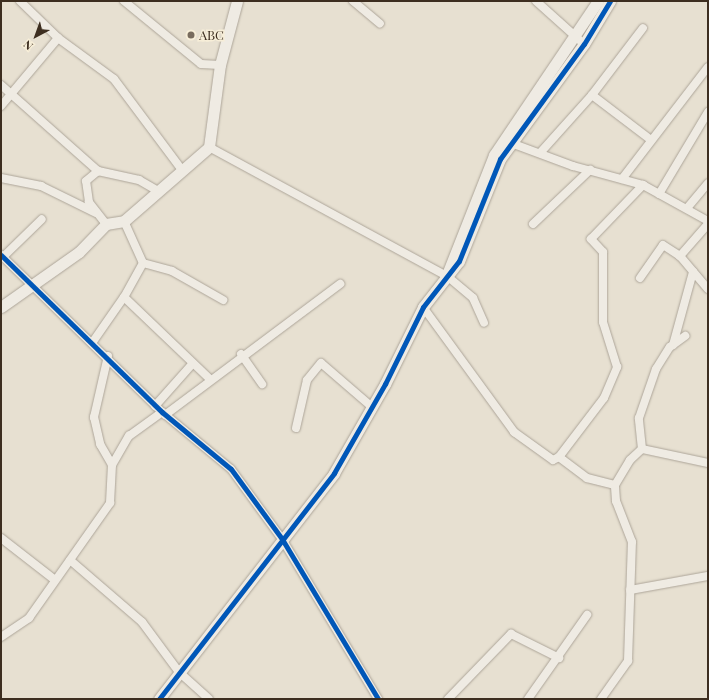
<!DOCTYPE html>
<html>
<head>
<meta charset="utf-8">
<style>
	body { margin:0 }
	#map { position:relative; width:709px; height:700px; overflow:hidden; background:#e7e0d1; font-family:"Playfair Display",serif }
	div>[style] { position:absolute }
	[style*='--x'] { left:calc(var(--x)*1px); top:calc(var(--y)*1px); width:calc(var(--w)*1px); rotate:calc(var(--a)*1deg) }
	.roads { filter:drop-shadow(0 0 1px #ada599) drop-shadow(0 0 1px #ada599) }
	.street>* { height:8px; margin:-4px; padding:0 4px; transform-origin:4px; border-radius:4px; background:#efebe3 }
	.secondary>* { height:11px; margin:-5.5px; padding:0 5.5px; transform-origin:5.5px; border-radius:5.5px; background:#efebe3 }
	.cycleway>* { height:5px; margin:-2.5px; padding:0 2.5px; transform-origin:2.5px; border-radius:2.5px; background:#0057b8 }
	.dots>* { width:11px; height:11px; translate:-50% -50%; box-sizing:border-box; border:2px solid #f7eed8; border-radius:50% }
	span { translate:-50% -50%; white-space:nowrap; text-align:center; line-height:1.15; -webkit-text-stroke:3px #f7eed8; paint-order:stroke }
	.poi-label { font-size:13px; color:#3d2e20 }
	.left { translate:0 -50%; text-align:left }
	.frame { position:absolute; inset:0; border:2px solid #3d2e20; pointer-events:none }
	.north { position:absolute; left:16px; top:16px; width:40px; height:40px; -webkit-text-stroke:3px #f7eed8; paint-order:stroke; rotate:221deg; font-size:11px; font-weight:700; line-height:16px; text-align:center; color:#3d2e20 }
	.north::after { content:''; display:block; margin:auto; width:14px; height:18px; background:#3d2e20; clip-path:polygon(50% 0,100% 100%,50% 72%,0 100%) }
</style>
</head>
<body>
<div id="map">
	<div class="roads">
		<div class="street">
			<div style="--x:20;--y:1;--w:53;--a:44.2"></div>
			<div style="--x:58;--y:38;--w:69;--a:36.2"></div>
			<div style="--x:114;--y:79;--w:114;--a:53.2"></div>
			<div style="--x:124;--y:1;--w:99;--a:39.3"></div>
			<div style="--x:201;--y:64;--w:19;--a:3"></div>
			<div style="--x:353;--y:1;--w:35;--a:40"></div>
			<div style="--x:536;--y:1;--w:64;--a:41.9"></div>
			<div style="--x:1;--y:85;--w:130;--a:41.6"></div>
			<div style="--x:592;--y:95;--w:74;--a:37.3"></div>
			<div style="--x:1;--y:106;--w:89;--a:-50"></div>
			<div style="--x:511;--y:143;--w:66;--a:20.4"></div>
			<div style="--x:573;--y:166;--w:73;--a:15.2"></div>
			<div style="--x:643;--y:185;--w:74;--a:29"></div>
			<div style="--x:209;--y:147;--w:271;--a:28.5"></div>
			<div style="--x:447;--y:276;--w:34;--a:40"></div>
			<div style="--x:473;--y:298;--w:27;--a:66"></div>
			<div style="--x:540;--y:153;--w:78;--a:-48.1"></div>
			<div style="--x:592;--y:95;--w:84;--a:-52.7"></div>
			<div style="--x:1;--y:178;--w:41;--a:11.3"></div>
			<div style="--x:41;--y:186;--w:61;--a:26.1"></div>
			<div style="--x:622;--y:179;--w:141;--a:-52.5"></div>
			<div style="--x:659;--y:194;--w:96;--a:-59.1"></div>
			<div style="--x:688;--y:207;--w:31;--a:-50"></div>
			<div style="--x:124;--y:221;--w:46;--a:65.7"></div>
			<div style="--x:143;--y:263;--w:39;--a:119"></div>
			<div style="--x:124;--y:297;--w:120;--a:43.7"></div>
			<div style="--x:106;--y:224;--w:28;--a:-128"></div>
			<div style="--x:89;--y:202;--w:21;--a:-98"></div>
			<div style="--x:86;--y:181;--w:16;--a:-40"></div>
			<div style="--x:98;--y:171;--w:42;--a:12.4"></div>
			<div style="--x:139;--y:180;--w:22;--a:30"></div>
			<div style="--x:533;--y:224;--w:79;--a:-43.5"></div>
			<div style="--x:708;--y:224;--w:43;--a:131.2"></div>
			<div style="--x:680;--y:256;--w:43;--a:49.7"></div>
			<div style="--x:1;--y:255;--w:225;--a:44.3"></div>
			<div style="--x:162;--y:412;--w:89;--a:39.6"></div>
			<div style="--x:231;--y:469;--w:87;--a:53.9"></div>
			<div style="--x:282;--y:539;--w:187;--a:59"></div>
			<div style="--x:3;--y:257;--w:54;--a:-44.3"></div>
			<div style="--x:143;--y:263;--w:30;--a:15"></div>
			<div style="--x:172;--y:271;--w:59;--a:29.6"></div>
			<div style="--x:640;--y:278;--w:40;--a:-55.1"></div>
			<div style="--x:663;--y:245;--w:20;--a:33"></div>
			<div style="--x:423;--y:307;--w:155;--a:53.9"></div>
			<div style="--x:514;--y:432;--w:48;--a:35.7"></div>
			<div style="--x:553;--y:460;--w:7;--a:-27"></div>
			<div style="--x:559;--y:457;--w:74;--a:-52.7"></div>
			<div style="--x:604;--y:398;--w:34;--a:-67"></div>
			<div style="--x:617;--y:367;--w:47;--a:-107.3"></div>
			<div style="--x:603;--y:322;--w:70;--a:-90"></div>
			<div style="--x:603;--y:252;--w:18;--a:-133"></div>
			<div style="--x:591;--y:239;--w:75;--a:-46.1"></div>
			<div style="--x:92;--y:343;--w:56;--a:-55.2"></div>
			<div style="--x:673;--y:345;--w:76;--a:-74.7"></div>
			<div style="--x:241;--y:354;--w:37;--a:55"></div>
			<div style="--x:108;--y:356;--w:63;--a:102.9"></div>
			<div style="--x:94;--y:417;--w:28;--a:77"></div>
			<div style="--x:100;--y:444;--w:24;--a:60"></div>
			<div style="--x:155;--y:406;--w:57;--a:-48.5"></div>
			<div style="--x:165;--y:415;--w:219;--a:-36.8"></div>
			<div style="--x:296;--y:428;--w:49;--a:-77.1"></div>
			<div style="--x:307;--y:380;--w:22;--a:-51"></div>
			<div style="--x:321;--y:363;--w:67;--a:40.8"></div>
			<div style="--x:642;--y:449;--w:31;--a:-96"></div>
			<div style="--x:639;--y:418;--w:52;--a:-70.9"></div>
			<div style="--x:656;--y:369;--w:26;--a:-58"></div>
			<div style="--x:670;--y:347;--w:19;--a:-36"></div>
			<div style="--x:559;--y:457;--w:35;--a:37"></div>
			<div style="--x:587;--y:478;--w:29;--a:14"></div>
			<div style="--x:1;--y:538;--w:68;--a:37.9"></div>
			<div style="--x:70;--y:560;--w:95;--a:40.7"></div>
			<div style="--x:142;--y:622;--w:62;--a:53.5"></div>
			<div style="--x:179;--y:672;--w:40;--a:42"></div>
			<div style="--x:630;--y:590;--w:79;--a:-10.2"></div>
			<div style="--x:1;--y:637;--w:34;--a:-34"></div>
			<div style="--x:29;--y:618;--w:141;--a:-54.8"></div>
			<div style="--x:110;--y:503;--w:38;--a:-87"></div>
			<div style="--x:112;--y:465;--w:34;--a:-60"></div>
			<div style="--x:129;--y:436;--w:41;--a:-36"></div>
			<div style="--x:448;--y:699;--w:91;--a:-45.9"></div>
			<div style="--x:511;--y:634;--w:54;--a:26.6"></div>
			<div style="--x:528;--y:699;--w:103;--a:-54.9"></div>
			<div style="--x:601;--y:699;--w:47;--a:-54.6"></div>
			<div style="--x:628;--y:661;--w:119;--a:-88.1"></div>
			<div style="--x:632;--y:542;--w:44;--a:-111.3"></div>
			<div style="--x:616;--y:501;--w:16;--a:-94"></div>
			<div style="--x:615;--y:485;--w:29;--a:-59"></div>
			<div style="--x:630;--y:460;--w:16;--a:-43"></div>
			<div style="--x:642;--y:449;--w:67;--a:12"></div>
		</div>
		<div class="secondary">
			<div style="--x:448;--y:272;--w:126;--a:-68.5"></div>
			<div style="--x:494;--y:155;--w:186;--a:-56"></div>
			<div style="--x:1;--y:307;--w:95;--a:-35.2"></div>
			<div style="--x:79;--y:252;--w:39;--a:-46"></div>
			<div style="--x:106;--y:224;--w:18;--a:-9"></div>
			<div style="--x:124;--y:221;--w:113;--a:-41"></div>
			<div style="--x:209;--y:147;--w:83;--a:-82.4"></div>
			<div style="--x:220;--y:65;--w:66;--a:-75.1"></div>
			<div style="--x:159;--y:699;--w:286;--a:-52.2"></div>
			<div style="--x:334;--y:473;--w:103;--a:-60.2"></div>
			<div style="--x:385;--y:384;--w:86;--a:-63.7"></div>
			<div style="--x:423;--y:307;--w:58;--a:-52"></div>
			<div style="--x:459;--y:261;--w:110;--a:-68.1"></div>
			<div style="--x:500;--y:159;--w:142;--a:-53.9"></div>
			<div style="--x:584;--y:44;--w:50;--a:-58.8"></div>
		</div>
	</div>
	<div class="cycleway">
		<div style="--x:1;--y:255;--w:225;--a:44.3"></div>
		<div style="--x:162;--y:412;--w:89;--a:39.6"></div>
		<div style="--x:231;--y:469;--w:87;--a:53.9"></div>
		<div style="--x:282;--y:539;--w:187;--a:59"></div>
		<div style="--x:159;--y:699;--w:286;--a:-52.2"></div>
		<div style="--x:334;--y:473;--w:103;--a:-60.2"></div>
		<div style="--x:385;--y:384;--w:86;--a:-63.7"></div>
		<div style="--x:423;--y:307;--w:58;--a:-52"></div>
		<div style="--x:459;--y:261;--w:110;--a:-68.1"></div>
		<div style="--x:500;--y:159;--w:142;--a:-53.9"></div>
		<div style="--x:584;--y:44;--w:50;--a:-58.8"></div>
	</div>
	<div class="dots">
		<div style="left:191px;top:35px;background:#786c5e"></div>
	</div>
	<div class="poi-label">
		<span class="left" style="left:199px;top:35px">ABC</span>
	</div>
	<div class="frame"></div>
	<div class="north">N</div>
</div>
</body>
</html>
